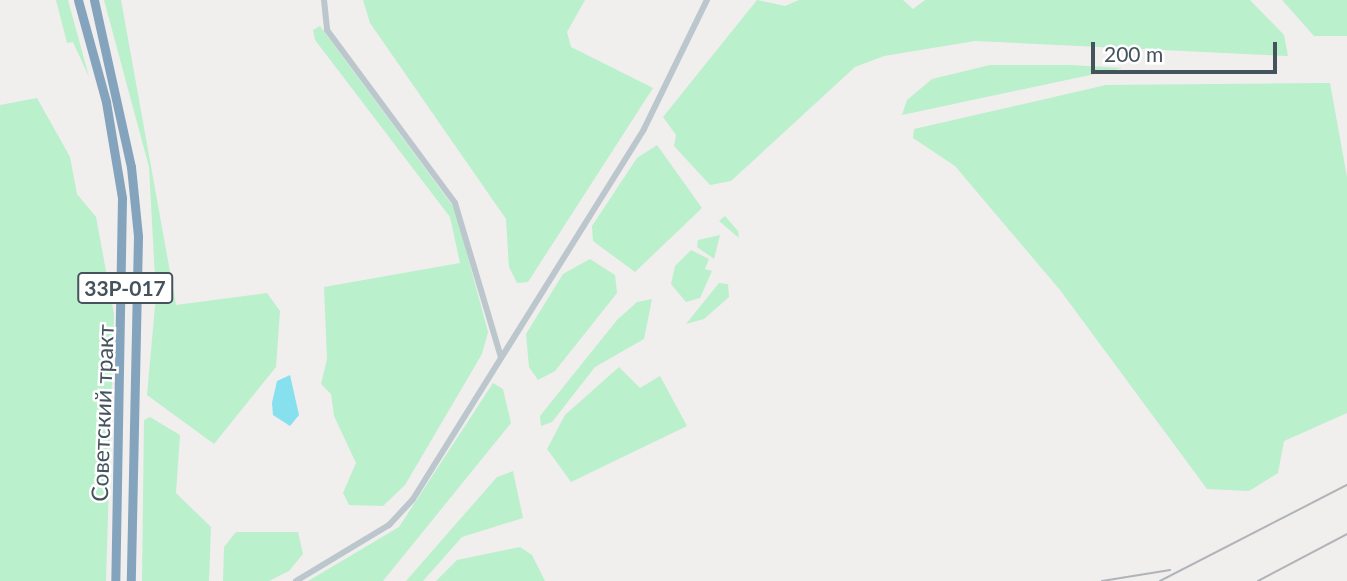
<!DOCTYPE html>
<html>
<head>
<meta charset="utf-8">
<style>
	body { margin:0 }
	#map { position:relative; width:1347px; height:581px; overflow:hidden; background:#f1eeee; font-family:Lato,sans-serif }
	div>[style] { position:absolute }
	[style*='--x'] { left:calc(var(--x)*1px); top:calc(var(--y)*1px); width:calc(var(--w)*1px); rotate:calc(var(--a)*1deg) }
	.green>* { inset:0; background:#baf0cb }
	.water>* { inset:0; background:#86e0ee }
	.minor>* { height:6px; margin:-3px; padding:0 3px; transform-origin:3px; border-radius:3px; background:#bbc6cd }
	.highway>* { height:9px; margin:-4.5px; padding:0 4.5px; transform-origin:4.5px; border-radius:4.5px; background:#84a4be }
	.rail>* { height:2px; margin:-1px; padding:0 1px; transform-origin:1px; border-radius:1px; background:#b0b4b8 }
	span { translate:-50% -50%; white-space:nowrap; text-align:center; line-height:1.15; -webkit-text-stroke:5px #fff; paint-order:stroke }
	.shield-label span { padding:2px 5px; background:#fff; border:2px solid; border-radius:5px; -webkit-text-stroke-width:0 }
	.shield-label { font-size:21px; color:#45535c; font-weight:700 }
	.street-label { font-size:23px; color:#45535c }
	.scale { position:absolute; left:1091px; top:42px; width:186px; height:32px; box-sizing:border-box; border:4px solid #45535c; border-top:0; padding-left:9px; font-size:21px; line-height:24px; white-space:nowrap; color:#45535c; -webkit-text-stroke:5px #fff; paint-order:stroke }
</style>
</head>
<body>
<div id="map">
	<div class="green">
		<div style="clip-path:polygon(56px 0,68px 0,89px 77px,73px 42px,67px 43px)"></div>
		<div style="clip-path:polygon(104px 0,121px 0,176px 305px,267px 293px,280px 311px,276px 367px,214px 444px,147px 395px,156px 295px,149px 167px)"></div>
		<div style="clip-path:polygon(363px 0,585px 0,567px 32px,571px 47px,653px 88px,528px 282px,517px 283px,509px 267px,506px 219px,370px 23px)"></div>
		<div style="clip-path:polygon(757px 0,785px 6px,799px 0,903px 0,913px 9px,925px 0,1250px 0,1284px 35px,1288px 56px,975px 41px,884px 56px,855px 67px,731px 181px,710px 185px,674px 146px,676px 135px,663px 117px)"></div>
		<div style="clip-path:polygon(1282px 0,1347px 0,1347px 36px,1314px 36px)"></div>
		<div style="clip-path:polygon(320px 26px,455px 209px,488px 332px,482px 354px,405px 485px,383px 506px,349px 505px,343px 493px,356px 463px,334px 416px,331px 394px,321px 384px,327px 359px,324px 287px,460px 263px,450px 217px,315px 40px,313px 30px)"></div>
		<div style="clip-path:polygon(990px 65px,1070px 65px,1123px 68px,902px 115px,907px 100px,932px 79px)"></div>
		<div style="clip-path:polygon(1330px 83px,1347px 177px,1347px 413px,1284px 441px,1278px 473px,1249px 491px,1207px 489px,1060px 290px,955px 166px,913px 138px,914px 129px,1106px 85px)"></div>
		<div style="clip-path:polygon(37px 98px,70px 157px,77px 194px,96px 217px,114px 314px,106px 581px,0 581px,0 105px)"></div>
		<div style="clip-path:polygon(657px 145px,702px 208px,635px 272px,593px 241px,592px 226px,637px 158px)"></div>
		<div style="clip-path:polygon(725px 216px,738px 231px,739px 238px,719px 221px)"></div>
		<div style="clip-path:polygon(720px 235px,714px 259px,697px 247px,698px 240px)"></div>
		<div style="clip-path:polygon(691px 250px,709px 259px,705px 269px,712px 271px,700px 298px,686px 302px,671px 284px,675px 266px)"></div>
		<div style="clip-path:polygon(590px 259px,615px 275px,617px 293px,555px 371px,538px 380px,529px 367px,526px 334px,563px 274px)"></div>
		<div style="clip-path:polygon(719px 283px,728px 284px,729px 297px,704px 319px,686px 324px)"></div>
		<div style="clip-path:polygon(652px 299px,644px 339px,595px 367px,552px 422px,541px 426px,540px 416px,617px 320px,637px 302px)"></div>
		<div style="clip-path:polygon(619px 367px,640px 388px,660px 376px,687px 426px,571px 482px,547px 449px,565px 415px)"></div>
		<div style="clip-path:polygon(493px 383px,503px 389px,511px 423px,383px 581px,308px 581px,399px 527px)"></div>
		<div style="clip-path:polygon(150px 417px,180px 435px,176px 493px,211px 527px,209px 581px,142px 581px,144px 420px)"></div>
		<div style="clip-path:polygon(513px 471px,523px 518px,462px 537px,423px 581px,406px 581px,497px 477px)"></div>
		<div style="clip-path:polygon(236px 532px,298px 532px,303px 554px,289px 571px,269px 581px,223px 581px,224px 547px)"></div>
		<div style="clip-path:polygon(520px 547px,532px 555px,545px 581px,436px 581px,457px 560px)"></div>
	</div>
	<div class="water">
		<div style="clip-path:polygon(290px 375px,299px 415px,290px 426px,273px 415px,272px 403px,277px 381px)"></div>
	</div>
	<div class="minor">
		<div style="--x:324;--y:0;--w:30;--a:84"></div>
		<div style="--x:327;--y:30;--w:215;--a:53.5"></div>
		<div style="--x:455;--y:203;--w:161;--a:73.4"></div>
		<div style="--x:296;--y:581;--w:109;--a:-31.1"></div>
		<div style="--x:389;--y:525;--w:35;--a:-47"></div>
		<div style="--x:413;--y:499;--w:436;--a:-58"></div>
		<div style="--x:644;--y:129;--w:144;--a:-64"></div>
	</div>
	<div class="highway">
		<div style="--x:78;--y:0;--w:106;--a:74.6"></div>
		<div style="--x:106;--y:102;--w:97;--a:80.5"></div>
		<div style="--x:122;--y:198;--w:383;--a:91"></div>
		<div style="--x:94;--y:0;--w:171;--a:77.5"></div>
		<div style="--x:131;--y:167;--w:69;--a:84.2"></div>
		<div style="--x:138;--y:236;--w:345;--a:91.2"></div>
	</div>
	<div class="rail">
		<div style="--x:1102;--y:581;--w:69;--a:-9.2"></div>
		<div style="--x:1160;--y:581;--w:210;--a:-27.2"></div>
		<div style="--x:1258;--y:581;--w:101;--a:-27.8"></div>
	</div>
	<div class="shield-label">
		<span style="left:125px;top:288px">33Р-017</span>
	</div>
	<div class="street-label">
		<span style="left:102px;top:413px;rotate:-88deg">Советский тракт</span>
	</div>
	<div class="scale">200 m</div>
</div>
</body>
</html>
